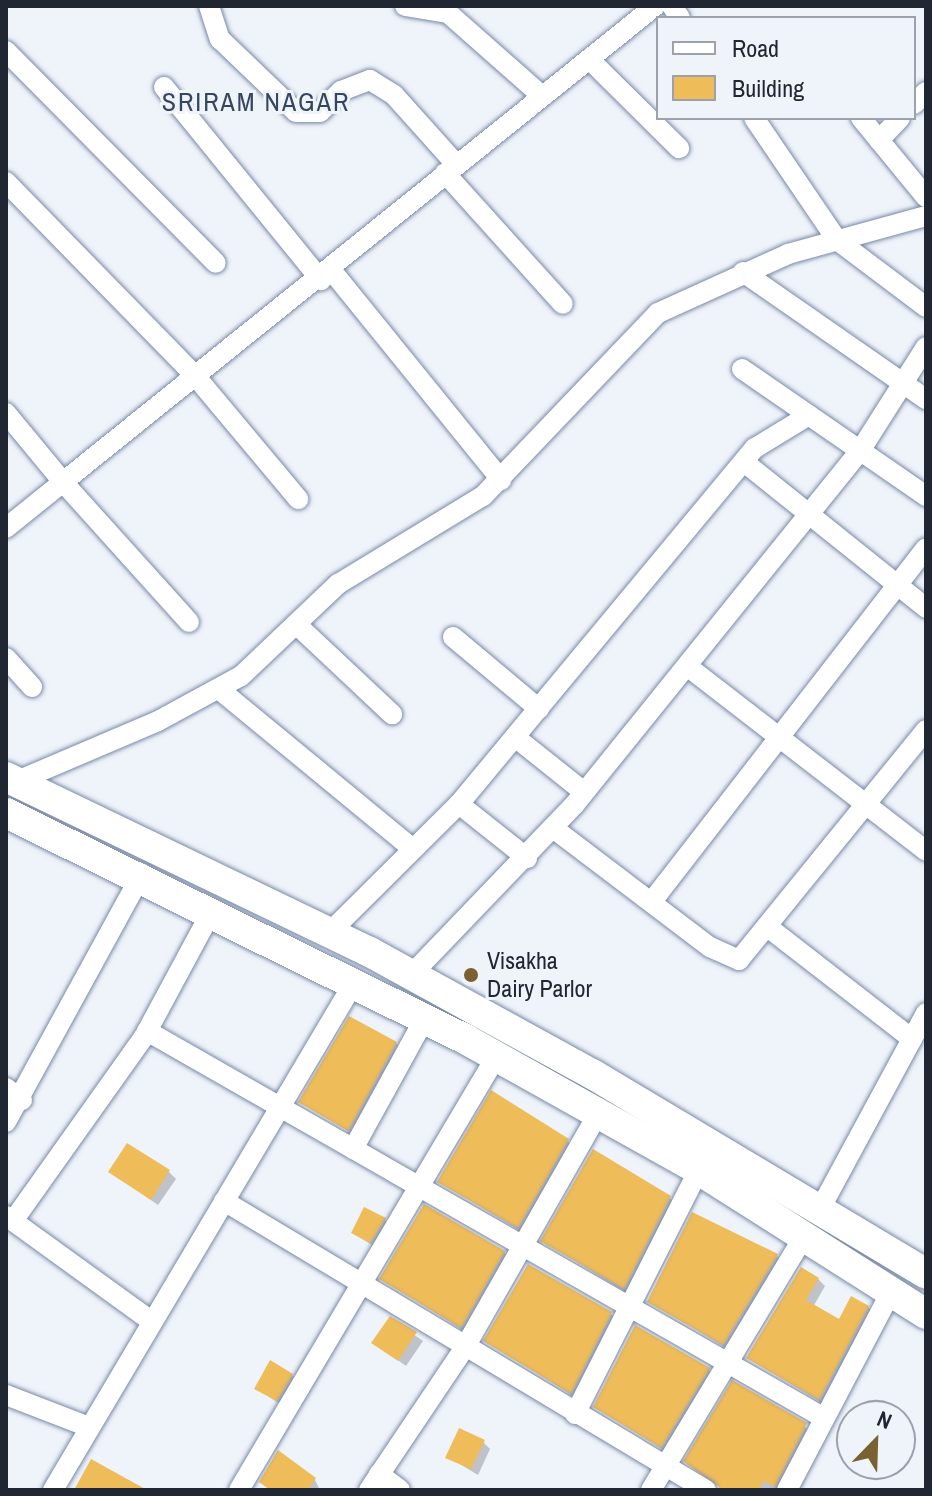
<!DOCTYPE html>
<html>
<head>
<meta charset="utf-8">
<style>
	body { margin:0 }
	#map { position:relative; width:932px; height:1496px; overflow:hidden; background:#eff3fa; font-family:"Archivo Narrow",sans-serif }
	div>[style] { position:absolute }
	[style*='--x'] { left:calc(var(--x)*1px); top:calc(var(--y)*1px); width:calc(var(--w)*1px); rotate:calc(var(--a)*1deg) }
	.shadow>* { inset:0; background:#0003 }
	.building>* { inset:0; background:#efbc5a }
	.roads { filter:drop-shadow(0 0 2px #7889a7) drop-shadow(0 0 2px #7889a7) }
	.street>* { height:20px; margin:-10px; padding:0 10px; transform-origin:10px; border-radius:10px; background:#fff }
	.secondary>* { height:30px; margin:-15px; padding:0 15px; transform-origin:15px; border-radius:15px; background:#fff }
	.dots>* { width:22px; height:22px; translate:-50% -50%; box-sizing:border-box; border:4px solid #eff3fa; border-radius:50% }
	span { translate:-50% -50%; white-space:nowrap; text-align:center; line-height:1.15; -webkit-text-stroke:6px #eff3fa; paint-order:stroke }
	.poi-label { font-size:24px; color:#202733 }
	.left { translate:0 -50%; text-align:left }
	.neighbourhood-label { font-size:26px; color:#374660; letter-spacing:2px }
	.frame { position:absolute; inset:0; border:8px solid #202733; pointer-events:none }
	.legend { position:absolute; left:656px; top:16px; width:260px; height:104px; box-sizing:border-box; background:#eff3fa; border:2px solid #9ca1aa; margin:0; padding:10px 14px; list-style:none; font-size:24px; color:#202733 }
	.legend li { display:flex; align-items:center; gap:16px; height:40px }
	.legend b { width:40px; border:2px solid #9ca1aa }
	.north { position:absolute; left:836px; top:1400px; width:80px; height:80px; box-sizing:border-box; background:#eff3fa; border:2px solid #9ca1aa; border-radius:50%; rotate:23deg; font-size:22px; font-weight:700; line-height:32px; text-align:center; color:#202733 }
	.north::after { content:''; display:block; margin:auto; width:28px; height:36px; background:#7a6132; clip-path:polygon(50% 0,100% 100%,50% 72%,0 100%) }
</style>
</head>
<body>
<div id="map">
	<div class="shadow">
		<div style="clip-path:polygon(396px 1043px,403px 1050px,356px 1136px,301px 1102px)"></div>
		<div style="clip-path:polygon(567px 1141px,574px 1148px,525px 1234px,440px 1182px)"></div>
		<div style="clip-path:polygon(111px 1172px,169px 1172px,176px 1179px,158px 1205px)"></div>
		<div style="clip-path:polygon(670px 1198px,681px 1209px,635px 1298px,543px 1241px)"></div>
		<div style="clip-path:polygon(384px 1219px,391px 1226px,378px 1249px,353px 1233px)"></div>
		<div style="clip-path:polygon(504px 1252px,512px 1260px,469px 1334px,382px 1279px)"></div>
		<div style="clip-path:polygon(777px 1256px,784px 1263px,731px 1351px,649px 1301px)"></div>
		<div style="clip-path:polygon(818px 1279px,825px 1286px,813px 1307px,840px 1322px,868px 1307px,875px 1314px,827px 1406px,748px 1358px)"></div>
		<div style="clip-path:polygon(611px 1314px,617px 1320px,578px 1399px,486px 1341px)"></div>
		<div style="clip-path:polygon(390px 1318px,423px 1341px,406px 1366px,374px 1343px)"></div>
		<div style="clip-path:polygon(708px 1369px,715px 1376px,668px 1453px,596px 1407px)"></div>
		<div style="clip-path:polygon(292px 1375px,299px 1382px,284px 1407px,256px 1388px)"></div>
		<div style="clip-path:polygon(733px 1383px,813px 1432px,783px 1490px,719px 1490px)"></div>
		<div style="clip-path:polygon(483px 1442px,490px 1449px,478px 1475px,448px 1457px)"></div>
		<div style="clip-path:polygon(278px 1453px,315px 1480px,320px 1490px,270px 1490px)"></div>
	</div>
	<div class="building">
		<div style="clip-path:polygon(349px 1016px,397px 1042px,348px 1131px,298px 1102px)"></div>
		<div style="clip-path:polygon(491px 1090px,569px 1139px,518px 1228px,437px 1182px)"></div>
		<div style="clip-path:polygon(127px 1143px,170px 1170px,151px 1200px,108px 1172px)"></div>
		<div style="clip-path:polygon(593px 1149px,671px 1196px,624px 1289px,540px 1241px)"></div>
		<div style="clip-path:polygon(424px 1204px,505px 1251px,461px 1328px,379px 1279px)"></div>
		<div style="clip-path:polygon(364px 1207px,386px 1218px,370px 1243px,351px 1233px)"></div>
		<div style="clip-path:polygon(692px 1212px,778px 1254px,723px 1345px,647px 1302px)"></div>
		<div style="clip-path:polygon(528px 1264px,612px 1312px,571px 1394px,483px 1341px)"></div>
		<div style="clip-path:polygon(801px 1267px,819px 1278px,806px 1300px,839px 1319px,851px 1296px,869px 1306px,819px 1400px,746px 1358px)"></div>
		<div style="clip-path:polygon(390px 1316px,417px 1332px,398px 1361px,371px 1343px)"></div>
		<div style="clip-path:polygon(635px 1325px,710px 1368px,661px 1448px,593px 1407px)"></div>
		<div style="clip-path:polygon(270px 1360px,293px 1374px,277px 1401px,254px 1389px)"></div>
		<div style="clip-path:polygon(732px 1380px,807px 1423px,775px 1487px,764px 1481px,759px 1490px,723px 1490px,683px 1461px)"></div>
		<div style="clip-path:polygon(459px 1428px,485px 1440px,471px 1469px,445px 1458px)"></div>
		<div style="clip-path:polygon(278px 1450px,316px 1478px,308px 1490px,270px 1490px,259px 1482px)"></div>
		<div style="clip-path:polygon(91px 1459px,147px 1490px,74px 1490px)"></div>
	</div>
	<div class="roads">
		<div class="street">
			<div style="--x:209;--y:6;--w:35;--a:72"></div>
			<div style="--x:220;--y:39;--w:105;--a:43.8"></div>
			<div style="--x:296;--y:112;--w:24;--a:0"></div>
			<div style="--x:320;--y:112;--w:30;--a:-45"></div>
			<div style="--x:341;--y:91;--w:31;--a:-21"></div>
			<div style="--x:370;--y:80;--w:28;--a:32"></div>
			<div style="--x:394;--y:95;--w:93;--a:48.1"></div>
			<div style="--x:405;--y:6;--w:44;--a:9.2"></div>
			<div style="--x:448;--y:13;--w:125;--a:41.4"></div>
			<div style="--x:672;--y:6;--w:14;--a:56"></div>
			<div style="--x:6;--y:51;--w:298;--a:45.3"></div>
			<div style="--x:589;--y:59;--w:127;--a:44.7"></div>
			<div style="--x:164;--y:87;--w:249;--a:50.9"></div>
			<div style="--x:914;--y:104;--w:17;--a:-45"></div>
			<div style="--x:754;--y:118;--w:148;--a:55.8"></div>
			<div style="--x:837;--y:240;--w:111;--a:37"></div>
			<div style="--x:861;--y:118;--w:102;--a:50.6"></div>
			<div style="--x:879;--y:140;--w:30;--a:-46"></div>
			<div style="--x:445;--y:173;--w:176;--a:48"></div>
			<div style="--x:6;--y:182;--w:274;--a:45.7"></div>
			<div style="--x:197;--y:378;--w:158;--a:50.1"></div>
			<div style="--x:332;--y:271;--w:269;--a:51"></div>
			<div style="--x:743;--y:272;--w:223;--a:34.8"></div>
			<div style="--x:742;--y:369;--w:224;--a:34.6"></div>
			<div style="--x:6;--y:413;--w:89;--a:50.4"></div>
			<div style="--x:63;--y:482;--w:73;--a:141.1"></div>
			<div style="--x:744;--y:462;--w:233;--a:38.7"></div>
			<div style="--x:189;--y:622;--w:188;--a:-132"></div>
			<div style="--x:63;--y:482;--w:760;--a:-38.8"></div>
			<div style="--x:296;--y:624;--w:132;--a:43.2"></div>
			<div style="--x:453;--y:637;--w:112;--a:39.9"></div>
			<div style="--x:6;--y:658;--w:39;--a:48"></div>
			<div style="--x:687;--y:666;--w:302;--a:37.7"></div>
			<div style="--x:220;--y:690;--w:250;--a:39.5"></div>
			<div style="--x:515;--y:737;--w:88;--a:38.6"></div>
			<div style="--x:15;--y:782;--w:155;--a:-23.1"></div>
			<div style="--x:158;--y:721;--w:94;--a:-28.5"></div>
			<div style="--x:241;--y:676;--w:134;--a:-43.5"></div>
			<div style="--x:338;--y:584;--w:170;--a:-31.3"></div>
			<div style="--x:483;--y:496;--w:253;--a:-46.3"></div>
			<div style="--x:658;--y:313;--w:143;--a:-24.4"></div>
			<div style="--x:788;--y:254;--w:143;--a:-15.4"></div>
			<div style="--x:459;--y:804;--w:87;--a:38.5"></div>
			<div style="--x:553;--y:828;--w:197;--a:37.2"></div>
			<div style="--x:710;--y:947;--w:32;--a:24"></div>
			<div style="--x:739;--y:960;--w:296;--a:-50.9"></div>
			<div style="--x:653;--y:900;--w:445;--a:-52.2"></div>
			<div style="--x:769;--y:928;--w:181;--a:37.8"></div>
			<div style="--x:330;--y:932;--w:182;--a:-44.8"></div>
			<div style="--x:459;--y:804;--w:463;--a:-50.3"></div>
			<div style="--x:755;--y:448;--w:63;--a:-31.4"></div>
			<div style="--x:411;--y:975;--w:237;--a:-46.2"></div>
			<div style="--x:575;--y:804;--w:454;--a:-51.1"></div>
			<div style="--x:860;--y:451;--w:123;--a:-57.6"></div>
			<div style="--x:147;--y:1031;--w:780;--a:29.75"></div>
			<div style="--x:6;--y:1088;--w:20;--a:37"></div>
			<div style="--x:6;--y:1122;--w:283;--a:-61.3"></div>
			<div style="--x:353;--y:1149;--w:149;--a:-61.2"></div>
			<div style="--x:224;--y:1201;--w:562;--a:30.95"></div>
			<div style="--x:819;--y:1211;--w:225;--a:-61.6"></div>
			<div style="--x:6;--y:1216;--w:179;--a:35.9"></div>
			<div style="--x:13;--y:1221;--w:226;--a:-54.6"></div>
			<div style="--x:144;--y:1037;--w:145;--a:-61.7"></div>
			<div style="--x:6;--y:1395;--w:89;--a:21.1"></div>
			<div style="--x:575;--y:1414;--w:274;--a:-63.1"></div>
			<div style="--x:379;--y:1474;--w:26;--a:37"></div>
			<div style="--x:53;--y:1490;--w:592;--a:-59.32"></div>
			<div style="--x:239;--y:1490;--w:504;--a:-59.31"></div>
			<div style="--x:369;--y:1490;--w:172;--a:-56.1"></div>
			<div style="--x:465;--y:1347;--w:271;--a:-60.3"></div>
			<div style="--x:651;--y:1490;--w:297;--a:-58.9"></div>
			<div style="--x:787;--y:1490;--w:224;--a:-62.3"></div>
		</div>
		<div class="secondary">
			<div style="--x:6;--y:777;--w:404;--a:25.7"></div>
			<div style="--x:370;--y:952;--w:256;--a:28.8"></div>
			<div style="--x:594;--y:1075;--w:387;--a:30.9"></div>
			<div style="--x:6;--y:813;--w:512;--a:26.21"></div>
			<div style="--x:465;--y:1039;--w:268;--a:29.2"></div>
			<div style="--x:699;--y:1170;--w:269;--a:32.4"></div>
		</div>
	</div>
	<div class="dots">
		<div style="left:471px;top:975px;background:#7a6132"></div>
	</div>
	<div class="poi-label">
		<span class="left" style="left:487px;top:975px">Visakha<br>Dairy Parlor</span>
	</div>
	<div class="neighbourhood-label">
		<span style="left:256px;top:102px">SRIRAM NAGAR</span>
	</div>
	<div class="frame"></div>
	<ul class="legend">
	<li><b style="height:10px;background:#fff"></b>Road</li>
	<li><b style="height:22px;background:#efbc5a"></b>Building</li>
	</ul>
	<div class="north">N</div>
</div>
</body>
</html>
